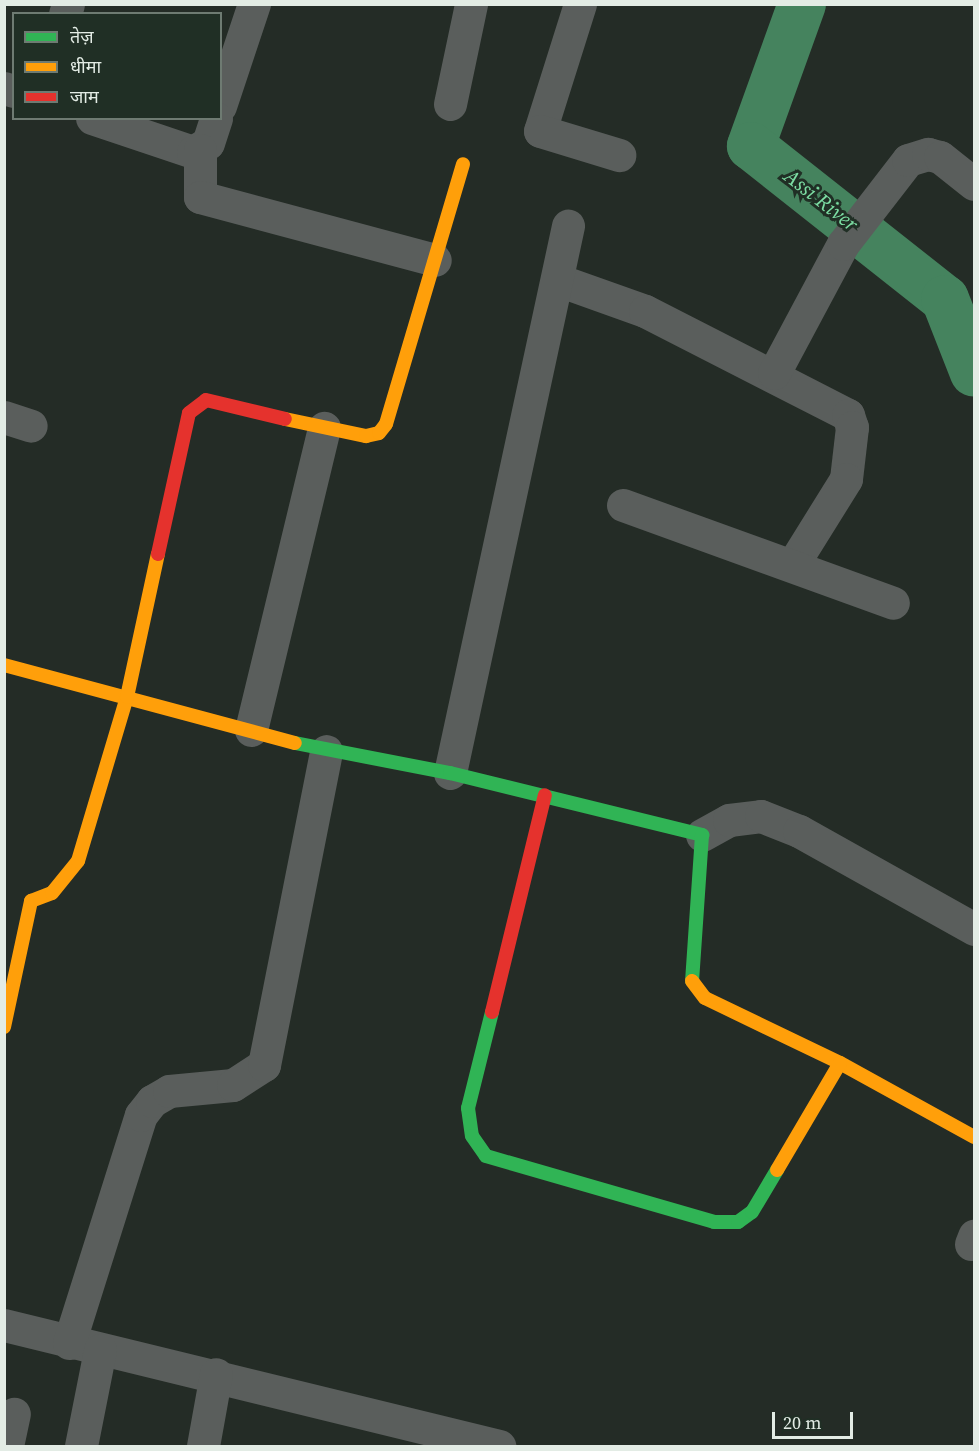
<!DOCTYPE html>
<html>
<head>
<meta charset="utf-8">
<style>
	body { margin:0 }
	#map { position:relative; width:979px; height:1451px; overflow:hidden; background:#242c26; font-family:"Source Serif 4","Noto Sans Devanagari",serif }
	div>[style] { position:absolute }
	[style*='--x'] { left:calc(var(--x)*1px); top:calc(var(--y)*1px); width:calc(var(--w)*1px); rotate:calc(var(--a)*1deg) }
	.river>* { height:48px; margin:-24px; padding:0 24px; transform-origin:24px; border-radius:24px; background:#45835e }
	.street>* { height:33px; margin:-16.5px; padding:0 16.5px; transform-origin:16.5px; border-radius:16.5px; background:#5a5e5c }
	.fast>* { height:14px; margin:-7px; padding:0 7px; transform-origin:7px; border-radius:7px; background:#30b455 }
	.slow>* { height:14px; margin:-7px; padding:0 7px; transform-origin:7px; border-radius:7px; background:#ff9f0a }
	.jam>* { height:14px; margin:-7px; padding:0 7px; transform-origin:7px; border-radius:7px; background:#e5322d }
	span { translate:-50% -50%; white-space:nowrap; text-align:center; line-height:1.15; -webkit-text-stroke:6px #202f25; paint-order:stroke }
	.water-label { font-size:21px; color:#7cdda3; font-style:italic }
	.frame { position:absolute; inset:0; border:6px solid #e3ece5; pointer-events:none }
	.legend { position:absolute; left:12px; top:12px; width:210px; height:108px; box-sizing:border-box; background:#202f25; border:2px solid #6e7b72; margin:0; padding:8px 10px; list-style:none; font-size:18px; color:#e3ece5 }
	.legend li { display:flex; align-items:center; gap:12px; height:30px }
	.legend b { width:30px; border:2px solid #6e7b72 }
	.scale { position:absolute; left:772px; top:1412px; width:81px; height:27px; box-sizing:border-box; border:3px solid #e3ece5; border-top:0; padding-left:8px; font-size:18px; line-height:21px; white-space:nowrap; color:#e3ece5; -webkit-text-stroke:4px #202f25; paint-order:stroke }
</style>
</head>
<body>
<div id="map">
	<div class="river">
		<div style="--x:802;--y:4;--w:151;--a:109.8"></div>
		<div style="--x:751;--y:146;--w:247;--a:38.3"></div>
		<div style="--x:945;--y:299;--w:79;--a:68.6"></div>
	</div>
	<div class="street">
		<div style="--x:580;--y:4;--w:133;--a:107.5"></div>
		<div style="--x:540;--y:131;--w:83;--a:16.9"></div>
		<div style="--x:65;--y:14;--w:10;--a:-73"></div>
		<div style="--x:4;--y:88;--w:10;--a:17"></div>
		<div style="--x:450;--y:104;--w:102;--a:-78.1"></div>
		<div style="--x:220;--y:106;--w:108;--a:-71.6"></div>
		<div style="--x:92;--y:118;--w:107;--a:18.6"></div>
		<div style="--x:193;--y:152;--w:17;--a:-31"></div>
		<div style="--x:208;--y:143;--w:26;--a:-72"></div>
		<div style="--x:200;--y:150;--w:47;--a:90"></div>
		<div style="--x:200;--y:197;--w:243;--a:15"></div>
		<div style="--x:558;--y:280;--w:92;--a:19.6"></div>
		<div style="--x:645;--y:311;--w:228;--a:27.1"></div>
		<div style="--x:848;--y:415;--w:13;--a:72"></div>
		<div style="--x:852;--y:427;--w:52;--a:96.6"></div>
		<div style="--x:846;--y:479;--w:100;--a:121.9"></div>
		<div style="--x:774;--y:373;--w:146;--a:-61.9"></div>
		<div style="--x:843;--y:244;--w:106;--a:-52.3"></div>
		<div style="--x:908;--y:160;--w:21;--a:-17"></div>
		<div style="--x:928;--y:154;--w:12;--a:14"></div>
		<div style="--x:940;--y:157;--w:43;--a:38.5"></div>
		<div style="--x:4;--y:417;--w:28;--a:18"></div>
		<div style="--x:623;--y:505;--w:287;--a:19.9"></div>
		<div style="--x:251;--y:730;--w:311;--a:-76.4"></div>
		<div style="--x:450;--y:773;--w:560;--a:-77.83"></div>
		<div style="--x:702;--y:835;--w:31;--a:-29"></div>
		<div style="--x:729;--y:820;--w:32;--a:-7"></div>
		<div style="--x:761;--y:816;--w:41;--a:21.5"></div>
		<div style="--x:799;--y:831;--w:201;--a:29.2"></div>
		<div style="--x:971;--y:1244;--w:9;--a:-69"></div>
		<div style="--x:4;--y:1325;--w:510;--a:13.74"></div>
		<div style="--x:69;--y:1343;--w:239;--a:-72.5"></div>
		<div style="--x:141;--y:1115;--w:18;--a:-52"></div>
		<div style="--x:152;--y:1101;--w:20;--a:-30"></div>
		<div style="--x:169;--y:1091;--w:64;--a:-5.4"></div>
		<div style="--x:233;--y:1085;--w:37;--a:-33"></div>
		<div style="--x:264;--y:1065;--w:320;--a:-78.8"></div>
		<div style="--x:7;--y:1446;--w:33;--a:-78"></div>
		<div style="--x:81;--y:1446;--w:98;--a:-78.8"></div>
		<div style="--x:203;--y:1446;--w:73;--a:-79.8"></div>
	</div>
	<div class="fast">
		<div style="--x:295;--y:743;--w:158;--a:11"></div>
		<div style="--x:450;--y:773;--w:260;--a:13.8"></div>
		<div style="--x:702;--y:835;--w:146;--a:93.9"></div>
		<div style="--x:492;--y:1012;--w:99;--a:104"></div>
		<div style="--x:468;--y:1108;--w:28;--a:82"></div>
		<div style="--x:472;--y:1136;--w:24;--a:55"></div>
		<div style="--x:486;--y:1156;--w:237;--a:16.1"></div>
		<div style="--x:714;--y:1222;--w:24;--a:0"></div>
		<div style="--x:738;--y:1222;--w:17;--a:-36"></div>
		<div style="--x:752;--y:1212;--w:49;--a:-59.2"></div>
	</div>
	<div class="slow">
		<div style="--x:285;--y:419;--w:83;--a:11.9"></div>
		<div style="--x:366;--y:436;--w:13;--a:-13"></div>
		<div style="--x:379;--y:433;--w:11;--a:-52"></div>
		<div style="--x:386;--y:424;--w:271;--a:-73.5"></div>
		<div style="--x:4;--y:665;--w:301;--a:15"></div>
		<div style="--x:692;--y:981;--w:21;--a:53"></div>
		<div style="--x:705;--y:998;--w:150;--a:25.7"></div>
		<div style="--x:840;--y:1063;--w:153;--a:28.9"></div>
		<div style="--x:4;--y:1027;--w:129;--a:-77.9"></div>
		<div style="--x:31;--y:901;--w:22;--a:-21"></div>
		<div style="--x:52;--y:893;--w:41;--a:-50.9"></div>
		<div style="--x:78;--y:861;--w:171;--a:-73.4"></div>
		<div style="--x:127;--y:697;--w:146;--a:-77.8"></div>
		<div style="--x:777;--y:1170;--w:124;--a:-59.5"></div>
	</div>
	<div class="jam">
		<div style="--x:158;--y:554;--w:144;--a:-77.6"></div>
		<div style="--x:189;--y:413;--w:21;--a:-37"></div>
		<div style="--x:206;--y:400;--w:81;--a:13.5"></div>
		<div style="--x:492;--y:1012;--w:223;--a:-76.3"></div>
	</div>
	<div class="water-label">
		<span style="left:821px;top:200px;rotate:38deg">Assi River</span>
	</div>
	<div class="frame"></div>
	<ul class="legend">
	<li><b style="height:8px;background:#30b455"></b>तेज़</li>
	<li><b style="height:8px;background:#ff9f0a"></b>धीमा</li>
	<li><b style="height:8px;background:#e5322d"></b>जाम</li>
	</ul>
	<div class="scale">20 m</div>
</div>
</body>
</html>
